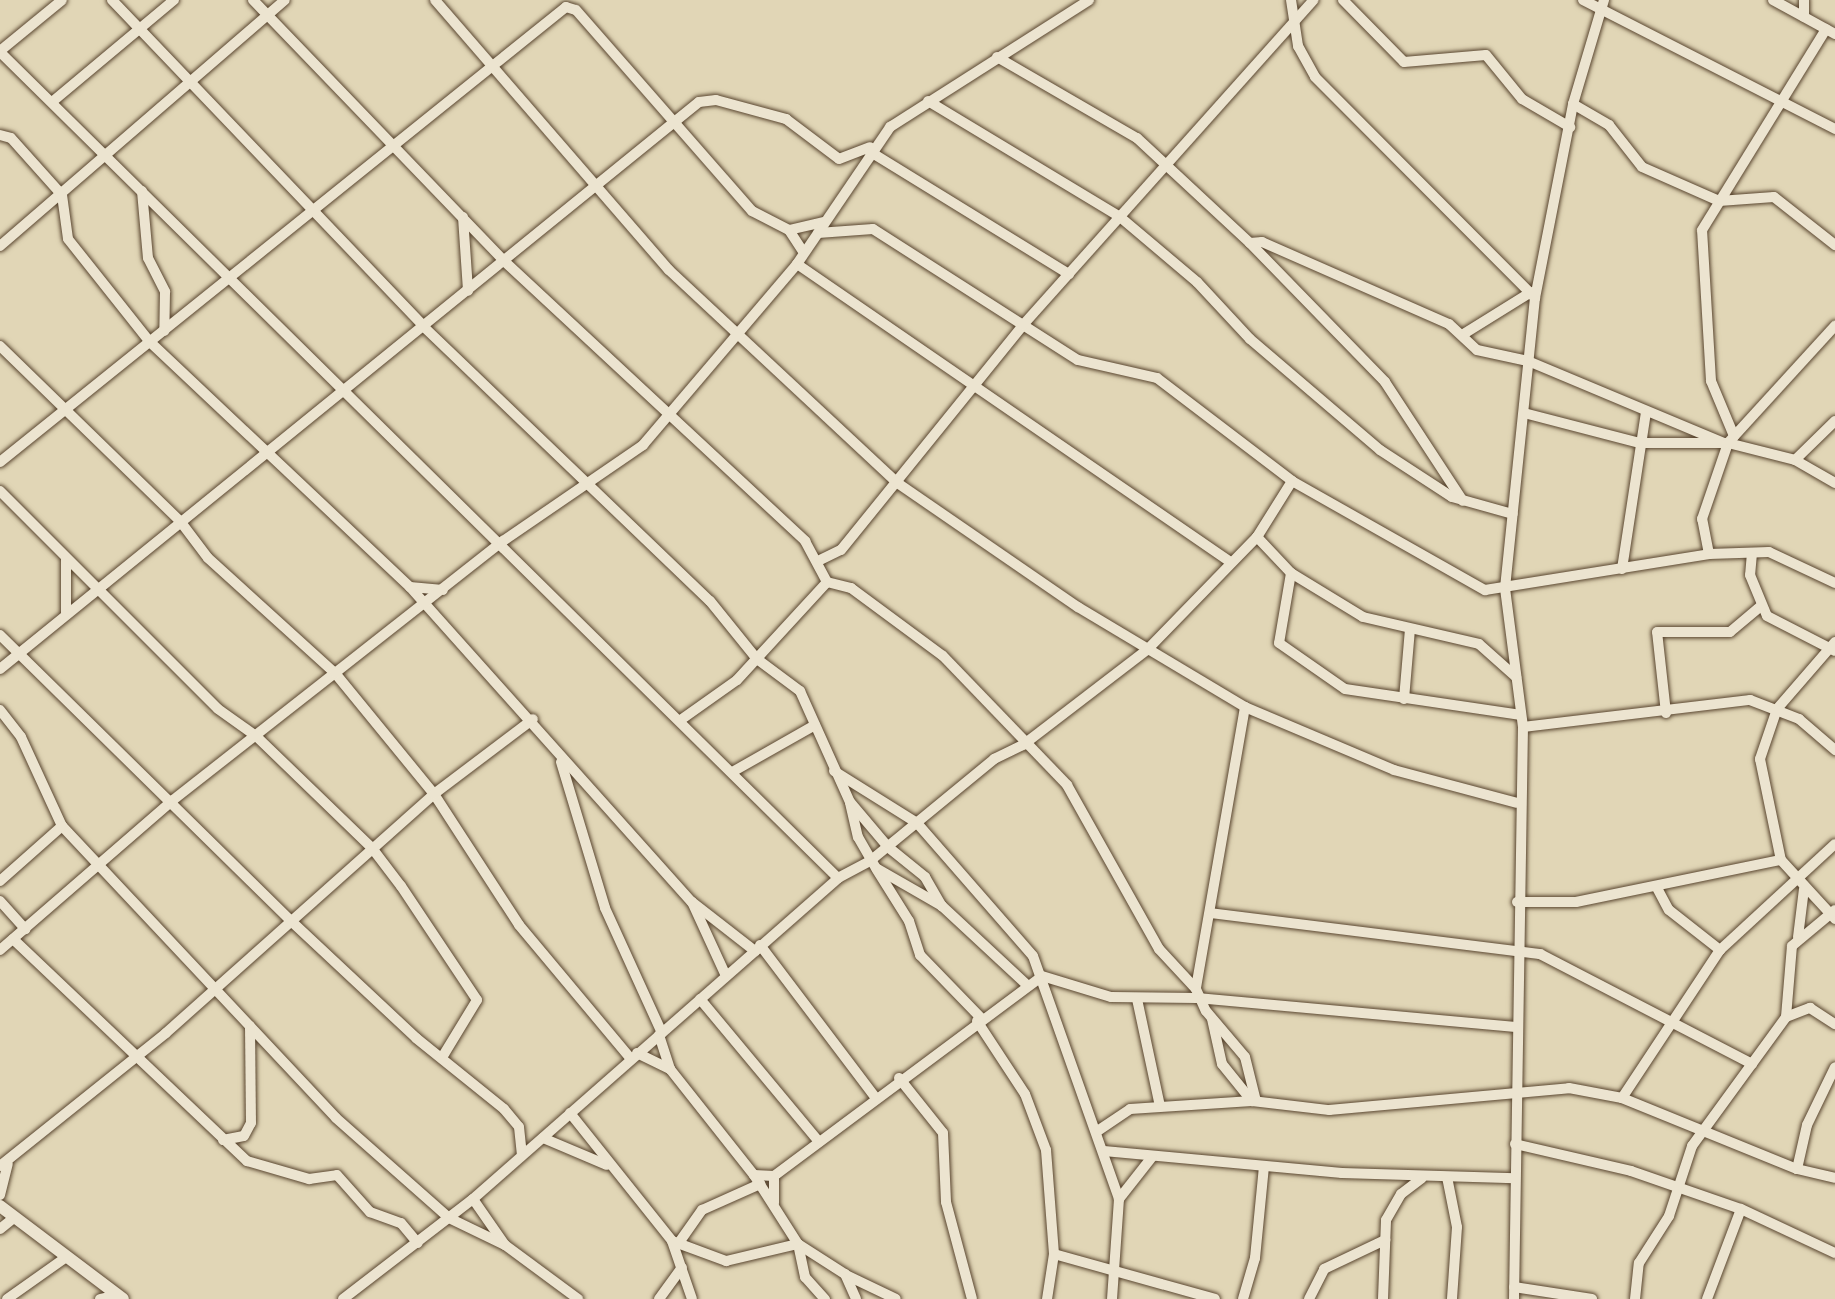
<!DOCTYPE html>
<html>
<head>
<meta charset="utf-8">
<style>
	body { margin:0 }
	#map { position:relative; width:1835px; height:1299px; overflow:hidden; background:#e1d6b6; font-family:"Libre Caslon Text",serif }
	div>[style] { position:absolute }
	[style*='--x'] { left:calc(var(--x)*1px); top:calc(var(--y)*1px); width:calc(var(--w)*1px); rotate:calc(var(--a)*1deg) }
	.roads { filter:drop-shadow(0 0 2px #59452f) drop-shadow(0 0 2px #59452f) }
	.minor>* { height:10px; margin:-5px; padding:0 5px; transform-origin:5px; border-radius:5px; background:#ece4d0 }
	.tertiary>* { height:12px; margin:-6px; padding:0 6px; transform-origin:6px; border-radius:6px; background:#ece4d0 }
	span { translate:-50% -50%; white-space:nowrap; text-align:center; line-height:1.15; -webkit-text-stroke:5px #ece4d0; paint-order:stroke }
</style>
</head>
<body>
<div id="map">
	<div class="roads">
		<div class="minor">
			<div style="--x:112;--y:0;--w:452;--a:46.3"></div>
			<div style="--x:424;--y:327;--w:396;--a:43.8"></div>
			<div style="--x:710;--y:601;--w:75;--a:51"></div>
			<div style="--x:757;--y:659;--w:54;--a:36.7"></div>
			<div style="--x:800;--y:691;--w:122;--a:65.8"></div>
			<div style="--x:850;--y:802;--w:59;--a:49.8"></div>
			<div style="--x:888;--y:847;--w:48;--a:39"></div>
			<div style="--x:925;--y:877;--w:34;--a:60"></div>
			<div style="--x:253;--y:0;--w:361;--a:46.1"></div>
			<div style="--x:503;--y:260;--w:413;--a:42.9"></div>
			<div style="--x:805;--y:541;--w:47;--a:61.8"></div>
			<div style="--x:435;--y:0;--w:357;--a:49.1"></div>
			<div style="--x:669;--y:270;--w:311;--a:43"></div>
			<div style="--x:896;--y:482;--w:221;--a:34.5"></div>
			<div style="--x:1078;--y:607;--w:195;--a:30.9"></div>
			<div style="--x:1245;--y:707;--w:162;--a:22.9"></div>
			<div style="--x:1394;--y:770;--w:127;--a:15"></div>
			<div style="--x:1291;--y:0;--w:47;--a:81.3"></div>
			<div style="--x:1298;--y:46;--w:35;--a:61"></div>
			<div style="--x:1315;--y:77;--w:312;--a:45.1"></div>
			<div style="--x:1343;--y:0;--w:87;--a:45.5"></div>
			<div style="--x:1404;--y:62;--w:82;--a:-4.9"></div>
			<div style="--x:1486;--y:55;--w:57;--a:50.7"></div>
			<div style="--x:1522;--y:99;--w:56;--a:30.3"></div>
			<div style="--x:1583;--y:0;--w:283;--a:27.1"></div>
			<div style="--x:1773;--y:0;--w:71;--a:28.7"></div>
			<div style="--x:1804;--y:0;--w:17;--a:90"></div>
			<div style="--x:0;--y:51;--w:80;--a:-39.4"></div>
			<div style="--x:0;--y:52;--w:1177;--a:44.59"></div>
			<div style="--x:997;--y:57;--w:162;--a:30.1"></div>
			<div style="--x:1137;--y:138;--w:154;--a:42.9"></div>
			<div style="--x:1250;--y:243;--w:194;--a:45.8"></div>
			<div style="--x:1385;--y:382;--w:142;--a:56.8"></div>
			<div style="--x:928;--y:101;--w:224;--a:31.1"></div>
			<div style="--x:1120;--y:217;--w:101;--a:40.2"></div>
			<div style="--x:1197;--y:282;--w:78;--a:47.1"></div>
			<div style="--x:1250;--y:339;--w:171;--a:40.5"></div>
			<div style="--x:1380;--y:450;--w:86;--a:33.1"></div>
			<div style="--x:1452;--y:497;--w:63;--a:15.6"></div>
			<div style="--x:52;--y:102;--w:159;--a:-39.9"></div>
			<div style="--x:1573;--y:104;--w:42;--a:30.3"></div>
			<div style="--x:1609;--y:125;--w:53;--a:51.8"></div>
			<div style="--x:1642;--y:167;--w:84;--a:23.8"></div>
			<div style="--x:1719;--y:201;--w:55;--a:-4.2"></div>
			<div style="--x:1774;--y:197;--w:78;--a:38.2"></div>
			<div style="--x:0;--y:135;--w:11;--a:15"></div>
			<div style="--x:11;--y:138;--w:76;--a:48.2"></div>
			<div style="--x:62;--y:195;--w:44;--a:82.2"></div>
			<div style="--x:68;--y:239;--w:132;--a:51.5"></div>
			<div style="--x:150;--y:342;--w:357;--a:43.3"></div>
			<div style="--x:410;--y:587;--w:423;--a:48.2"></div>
			<div style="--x:692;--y:902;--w:80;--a:37.9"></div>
			<div style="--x:869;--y:151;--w:235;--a:31.6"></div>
			<div style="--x:142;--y:191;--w:67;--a:84.9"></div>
			<div style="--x:148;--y:258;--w:38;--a:63"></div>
			<div style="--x:165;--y:292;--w:39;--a:91"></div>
			<div style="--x:463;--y:217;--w:74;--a:86.1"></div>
			<div style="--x:789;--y:230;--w:27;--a:57"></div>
			<div style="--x:818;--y:233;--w:55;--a:-4.2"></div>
			<div style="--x:873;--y:229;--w:243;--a:32.6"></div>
			<div style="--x:1078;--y:360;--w:81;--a:12.8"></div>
			<div style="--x:1157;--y:378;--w:170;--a:37.3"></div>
			<div style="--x:1292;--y:481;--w:222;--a:29.5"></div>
			<div style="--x:1485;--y:590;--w:227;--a:-9.1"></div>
			<div style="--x:1709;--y:554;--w:60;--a:-1.9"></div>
			<div style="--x:1769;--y:552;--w:73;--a:25.2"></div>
			<div style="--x:1250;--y:243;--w:12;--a:-5"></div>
			<div style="--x:1262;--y:242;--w:204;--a:23.7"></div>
			<div style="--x:1449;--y:324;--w:38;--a:43"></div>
			<div style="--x:1477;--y:350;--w:52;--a:12.2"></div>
			<div style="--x:1528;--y:361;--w:212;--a:22.7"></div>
			<div style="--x:0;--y:246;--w:376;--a:-40.8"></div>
			<div style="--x:797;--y:264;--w:524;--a:34.51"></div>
			<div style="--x:1462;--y:335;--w:81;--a:-31.9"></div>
			<div style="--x:0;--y:346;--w:251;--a:44.2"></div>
			<div style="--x:180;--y:521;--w:46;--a:52.9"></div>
			<div style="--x:208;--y:558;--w:171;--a:42.2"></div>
			<div style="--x:335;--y:673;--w:156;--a:50.7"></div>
			<div style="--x:434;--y:794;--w:156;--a:57"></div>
			<div style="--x:519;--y:925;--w:175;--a:50.1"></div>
			<div style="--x:1524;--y:413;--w:120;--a:14.5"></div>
			<div style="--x:1640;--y:443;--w:88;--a:0"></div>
			<div style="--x:1728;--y:443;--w:69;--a:14.2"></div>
			<div style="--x:1795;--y:460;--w:46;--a:29.9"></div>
			<div style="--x:1734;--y:436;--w:60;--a:-112.7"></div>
			<div style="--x:1711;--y:381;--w:151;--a:-93.4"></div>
			<div style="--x:1702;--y:230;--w:236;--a:-58.3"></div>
			<div style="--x:1795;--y:460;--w:56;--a:-44.3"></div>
			<div style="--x:0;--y:462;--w:726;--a:-38.8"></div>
			<div style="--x:566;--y:7;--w:10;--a:17"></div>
			<div style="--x:576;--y:10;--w:267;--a:48.8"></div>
			<div style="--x:752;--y:211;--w:42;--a:27.2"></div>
			<div style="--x:789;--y:230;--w:35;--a:-13"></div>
			<div style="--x:0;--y:491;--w:308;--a:45"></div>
			<div style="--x:218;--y:709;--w:47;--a:35.4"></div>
			<div style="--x:256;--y:736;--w:161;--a:44"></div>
			<div style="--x:372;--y:848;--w:48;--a:52.7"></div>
			<div style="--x:401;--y:886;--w:137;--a:56.3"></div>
			<div style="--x:477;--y:1000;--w:66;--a:121.3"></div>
			<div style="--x:1257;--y:537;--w:50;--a:46.6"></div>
			<div style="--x:1291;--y:573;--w:84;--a:31.4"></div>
			<div style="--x:1363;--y:617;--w:119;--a:13.1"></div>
			<div style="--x:1479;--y:644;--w:50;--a:41.7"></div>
			<div style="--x:1752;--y:553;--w:22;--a:95"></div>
			<div style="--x:1750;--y:575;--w:44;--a:67.5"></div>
			<div style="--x:1767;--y:616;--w:76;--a:27.2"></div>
			<div style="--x:1709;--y:554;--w:36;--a:-101"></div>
			<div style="--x:1702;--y:519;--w:80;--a:-71.1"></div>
			<div style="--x:1728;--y:443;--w:159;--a:-47.6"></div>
			<div style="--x:818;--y:561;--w:25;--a:-26"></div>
			<div style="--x:841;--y:550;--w:289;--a:-51"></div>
			<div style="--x:1023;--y:325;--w:436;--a:-48.2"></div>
			<div style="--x:1622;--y:569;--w:158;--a:-81.3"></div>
			<div style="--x:1291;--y:573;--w:71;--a:99.7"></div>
			<div style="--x:1279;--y:643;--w:80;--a:34.9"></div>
			<div style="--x:1345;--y:689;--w:178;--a:8.4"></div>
			<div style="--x:410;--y:587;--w:33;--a:5"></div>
			<div style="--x:66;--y:613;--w:54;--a:-90"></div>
			<div style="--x:0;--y:635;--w:407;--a:44.5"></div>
			<div style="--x:290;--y:920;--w:173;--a:43.1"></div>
			<div style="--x:416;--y:1038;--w:113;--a:38.9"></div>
			<div style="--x:504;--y:1109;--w:23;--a:50"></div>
			<div style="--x:519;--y:1127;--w:28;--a:84"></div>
			<div style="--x:1835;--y:642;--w:89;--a:130.9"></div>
			<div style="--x:1777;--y:709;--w:53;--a:108.8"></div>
			<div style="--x:1760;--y:759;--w:103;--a:78.3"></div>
			<div style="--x:1781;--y:860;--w:80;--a:47.5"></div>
			<div style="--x:0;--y:669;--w:900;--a:-39.05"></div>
			<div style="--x:699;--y:102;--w:17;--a:-7"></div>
			<div style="--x:716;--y:100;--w:73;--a:15.2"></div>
			<div style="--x:786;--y:119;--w:66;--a:37"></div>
			<div style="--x:839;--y:159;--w:33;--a:-21"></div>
			<div style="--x:1404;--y:699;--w:70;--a:-85.1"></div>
			<div style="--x:1245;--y:707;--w:286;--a:99.9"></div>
			<div style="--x:1196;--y:989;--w:24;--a:66"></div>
			<div style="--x:1206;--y:1011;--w:60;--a:49.7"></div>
			<div style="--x:1245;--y:1057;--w:45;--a:76"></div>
			<div style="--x:0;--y:710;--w:34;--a:52"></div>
			<div style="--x:21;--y:737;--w:98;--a:65.3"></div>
			<div style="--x:62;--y:826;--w:400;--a:46.8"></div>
			<div style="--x:336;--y:1118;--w:151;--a:41.5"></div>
			<div style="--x:449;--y:1218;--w:62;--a:25.7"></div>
			<div style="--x:505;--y:1245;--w:91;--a:36.5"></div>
			<div style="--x:1666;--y:713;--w:81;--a:-96.3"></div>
			<div style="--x:1657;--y:632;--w:73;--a:0"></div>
			<div style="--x:1730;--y:632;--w:39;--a:-40"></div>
			<div style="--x:682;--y:719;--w:67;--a:-35.3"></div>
			<div style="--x:737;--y:680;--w:133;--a:-47.4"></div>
			<div style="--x:827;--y:582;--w:25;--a:14"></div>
			<div style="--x:851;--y:588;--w:114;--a:36.5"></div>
			<div style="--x:943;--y:656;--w:179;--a:46.1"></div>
			<div style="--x:1067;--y:785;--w:188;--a:60.7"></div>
			<div style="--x:1159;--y:949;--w:54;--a:47.2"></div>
			<div style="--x:1523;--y:727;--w:229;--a:-6.8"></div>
			<div style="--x:1750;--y:700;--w:53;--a:21.2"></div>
			<div style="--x:1799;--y:719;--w:48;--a:40.7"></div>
			<div style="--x:561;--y:762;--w:152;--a:73.2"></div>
			<div style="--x:605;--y:908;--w:137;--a:65.5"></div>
			<div style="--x:734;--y:771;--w:93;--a:-29.6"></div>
			<div style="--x:834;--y:771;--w:98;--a:32.1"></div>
			<div style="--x:917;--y:823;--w:176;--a:48.9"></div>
			<div style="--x:1033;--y:956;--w:258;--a:70.5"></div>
			<div style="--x:1119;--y:1199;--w:100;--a:94"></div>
			<div style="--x:850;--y:803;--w:35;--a:77"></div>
			<div style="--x:858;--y:837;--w:36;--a:60"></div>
			<div style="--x:876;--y:868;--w:76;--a:29.9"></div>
			<div style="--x:942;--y:906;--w:117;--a:42.9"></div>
			<div style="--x:877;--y:870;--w:60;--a:57.9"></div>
			<div style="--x:909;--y:921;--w:36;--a:72"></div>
			<div style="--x:920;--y:955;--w:88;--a:45.9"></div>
			<div style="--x:0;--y:881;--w:83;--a:-41.6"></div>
			<div style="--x:1656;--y:886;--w:27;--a:62"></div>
			<div style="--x:1669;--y:910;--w:65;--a:38.1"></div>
			<div style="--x:0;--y:901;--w:38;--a:48"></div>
			<div style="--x:692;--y:902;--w:81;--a:65.3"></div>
			<div style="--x:1517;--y:902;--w:59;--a:0"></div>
			<div style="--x:1576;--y:902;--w:209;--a:-11.6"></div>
			<div style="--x:1210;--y:913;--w:333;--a:7.1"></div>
			<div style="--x:1540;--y:954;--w:239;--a:27.4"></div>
			<div style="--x:1798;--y:937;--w:48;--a:-82.9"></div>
			<div style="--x:13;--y:939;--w:323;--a:43.5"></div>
			<div style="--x:247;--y:1161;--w:65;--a:16.2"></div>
			<div style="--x:309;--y:1179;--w:28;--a:-8"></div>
			<div style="--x:337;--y:1175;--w:50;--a:48.3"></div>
			<div style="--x:370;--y:1212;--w:33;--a:20"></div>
			<div style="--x:401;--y:1223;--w:26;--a:50"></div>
			<div style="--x:760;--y:945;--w:191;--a:52.9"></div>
			<div style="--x:0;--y:950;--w:229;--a:-40.9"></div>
			<div style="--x:173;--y:800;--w:206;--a:-38.1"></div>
			<div style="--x:335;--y:673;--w:214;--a:-38.2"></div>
			<div style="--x:503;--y:541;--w:170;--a:-34.4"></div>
			<div style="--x:643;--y:445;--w:238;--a:-49.6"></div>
			<div style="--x:797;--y:264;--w:166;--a:-55.8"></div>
			<div style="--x:890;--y:127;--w:236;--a:-32.5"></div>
			<div style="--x:1042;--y:976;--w:72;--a:16.9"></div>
			<div style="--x:1111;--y:997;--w:86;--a:0.7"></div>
			<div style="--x:1197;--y:998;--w:320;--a:5.2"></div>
			<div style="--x:700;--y:999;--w:186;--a:50.2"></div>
			<div style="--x:1137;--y:999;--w:109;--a:77.9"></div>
			<div style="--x:1786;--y:1017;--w:26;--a:-21"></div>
			<div style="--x:1810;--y:1008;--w:30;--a:33"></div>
			<div style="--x:1212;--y:1019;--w:46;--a:77.5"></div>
			<div style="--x:1222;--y:1064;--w:48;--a:51"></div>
			<div style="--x:977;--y:1021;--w:87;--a:56.7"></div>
			<div style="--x:1025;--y:1094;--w:60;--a:69.4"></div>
			<div style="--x:1046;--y:1150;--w:104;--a:85.6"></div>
			<div style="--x:1054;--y:1254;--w:46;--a:98.8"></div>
			<div style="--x:659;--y:1035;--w:36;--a:72"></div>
			<div style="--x:670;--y:1069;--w:135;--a:51.6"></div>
			<div style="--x:754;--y:1175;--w:82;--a:57.5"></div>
			<div style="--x:798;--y:1244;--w:56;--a:32.6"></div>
			<div style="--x:845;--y:1274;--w:27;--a:66"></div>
			<div style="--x:637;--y:1053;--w:37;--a:26"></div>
			<div style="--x:899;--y:1078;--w:70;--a:51.3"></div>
			<div style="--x:943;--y:1133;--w:69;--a:87.5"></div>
			<div style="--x:946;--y:1202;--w:100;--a:75"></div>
			<div style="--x:1622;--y:1098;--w:178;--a:-56.5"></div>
			<div style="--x:1720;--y:950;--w:156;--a:-42.7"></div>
			<div style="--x:570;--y:1113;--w:164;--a:51.4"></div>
			<div style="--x:672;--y:1241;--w:61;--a:71"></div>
			<div style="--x:1099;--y:1130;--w:37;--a:-34"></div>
			<div style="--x:1130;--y:1109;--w:122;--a:-3.8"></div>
			<div style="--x:1252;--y:1101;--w:78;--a:6.7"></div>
			<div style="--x:1329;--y:1110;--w:241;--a:-5.2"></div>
			<div style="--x:1569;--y:1088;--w:54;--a:10.7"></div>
			<div style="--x:1622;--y:1098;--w:189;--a:22.1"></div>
			<div style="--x:1797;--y:1169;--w:39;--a:13"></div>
			<div style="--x:543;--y:1138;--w:69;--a:22.9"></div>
			<div style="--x:223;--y:1140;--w:21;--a:-11"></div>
			<div style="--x:244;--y:1136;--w:15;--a:-62"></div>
			<div style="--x:251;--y:1123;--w:97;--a:-90.6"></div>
			<div style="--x:1515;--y:1144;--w:119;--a:13.1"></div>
			<div style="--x:1631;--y:1171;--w:116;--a:19.1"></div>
			<div style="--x:1104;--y:1151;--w:239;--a:5.3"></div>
			<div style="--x:1342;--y:1173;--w:173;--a:1.7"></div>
			<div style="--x:0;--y:1166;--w:213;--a:-38.7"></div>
			<div style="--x:166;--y:1033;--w:359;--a:-41.7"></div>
			<div style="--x:434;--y:794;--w:124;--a:-37.1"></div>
			<div style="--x:1797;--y:1169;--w:45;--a:-77.2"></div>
			<div style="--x:1807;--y:1125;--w:64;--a:-64.2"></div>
			<div style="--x:754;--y:1175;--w:20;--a:3"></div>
			<div style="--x:774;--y:1176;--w:334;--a:-36.7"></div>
			<div style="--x:1447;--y:1177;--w:51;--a:78.7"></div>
			<div style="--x:1457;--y:1227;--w:72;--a:94"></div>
			<div style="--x:0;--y:1195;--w:32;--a:-76"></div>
			<div style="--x:473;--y:1199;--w:56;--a:55.2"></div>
			<div style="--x:1119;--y:1199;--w:53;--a:-51.8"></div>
			<div style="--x:774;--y:1203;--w:27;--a:-90"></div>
			<div style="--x:0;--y:1229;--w:19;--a:-39"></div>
			<div style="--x:672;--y:1241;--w:58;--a:20.3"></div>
			<div style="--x:726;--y:1261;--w:74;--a:-13.3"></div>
			<div style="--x:678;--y:1244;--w:42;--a:-54.8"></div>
			<div style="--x:702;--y:1210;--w:64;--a:-24.1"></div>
			<div style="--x:798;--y:1244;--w:34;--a:78"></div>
			<div style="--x:805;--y:1277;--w:30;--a:48"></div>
			<div style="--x:1054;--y:1254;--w:167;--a:15.6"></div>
			<div style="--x:846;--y:1275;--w:55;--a:25.6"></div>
			<div style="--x:1514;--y:1287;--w:79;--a:8.7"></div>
			<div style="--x:7;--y:1299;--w:71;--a:-35.3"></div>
			<div style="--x:100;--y:1299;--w:18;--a:-13"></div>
			<div style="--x:343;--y:1299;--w:164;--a:-37.6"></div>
			<div style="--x:473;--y:1199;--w:486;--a:-41.3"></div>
			<div style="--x:838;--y:878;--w:36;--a:-28"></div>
			<div style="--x:870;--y:861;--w:161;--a:-39.4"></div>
			<div style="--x:994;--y:759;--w:32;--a:-26"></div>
			<div style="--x:1023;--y:745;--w:156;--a:-37.5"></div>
			<div style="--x:1147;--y:650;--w:158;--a:-45.8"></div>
			<div style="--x:1257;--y:537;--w:66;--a:-58"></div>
			<div style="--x:659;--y:1299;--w:39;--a:-54"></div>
			<div style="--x:1243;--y:1299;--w:43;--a:-73.7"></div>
			<div style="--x:1255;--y:1258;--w:91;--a:-84.4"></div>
			<div style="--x:1309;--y:1299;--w:34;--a:-63"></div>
			<div style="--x:1324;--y:1269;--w:68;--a:-25.4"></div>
			<div style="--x:1383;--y:1299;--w:79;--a:-87.8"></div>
			<div style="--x:1386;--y:1220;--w:30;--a:-60"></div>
			<div style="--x:1401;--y:1194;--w:26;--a:-37"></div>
			<div style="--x:1514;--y:1299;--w:572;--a:-89.1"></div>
			<div style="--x:1523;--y:727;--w:140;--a:-97.4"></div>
			<div style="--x:1505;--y:588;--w:292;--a:-84.1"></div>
			<div style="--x:1535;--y:298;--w:198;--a:-78.9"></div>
			<div style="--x:1573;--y:104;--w:109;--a:-73.4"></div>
			<div style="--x:1635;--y:1299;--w:36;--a:-84"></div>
			<div style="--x:1639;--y:1263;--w:56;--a:-57.4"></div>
			<div style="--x:1669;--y:1216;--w:74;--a:-71.8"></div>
			<div style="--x:1692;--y:1146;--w:160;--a:-53.9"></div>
			<div style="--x:1786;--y:1017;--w:71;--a:-85.2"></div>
			<div style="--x:1792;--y:946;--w:56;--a:-39.9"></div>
			<div style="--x:1707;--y:1299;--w:96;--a:-69.3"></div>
			<div style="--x:1741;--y:1209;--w:104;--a:25.1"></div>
		</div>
		<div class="tertiary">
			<div style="--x:0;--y:1206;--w:154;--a:37.1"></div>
		</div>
	</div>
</div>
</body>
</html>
